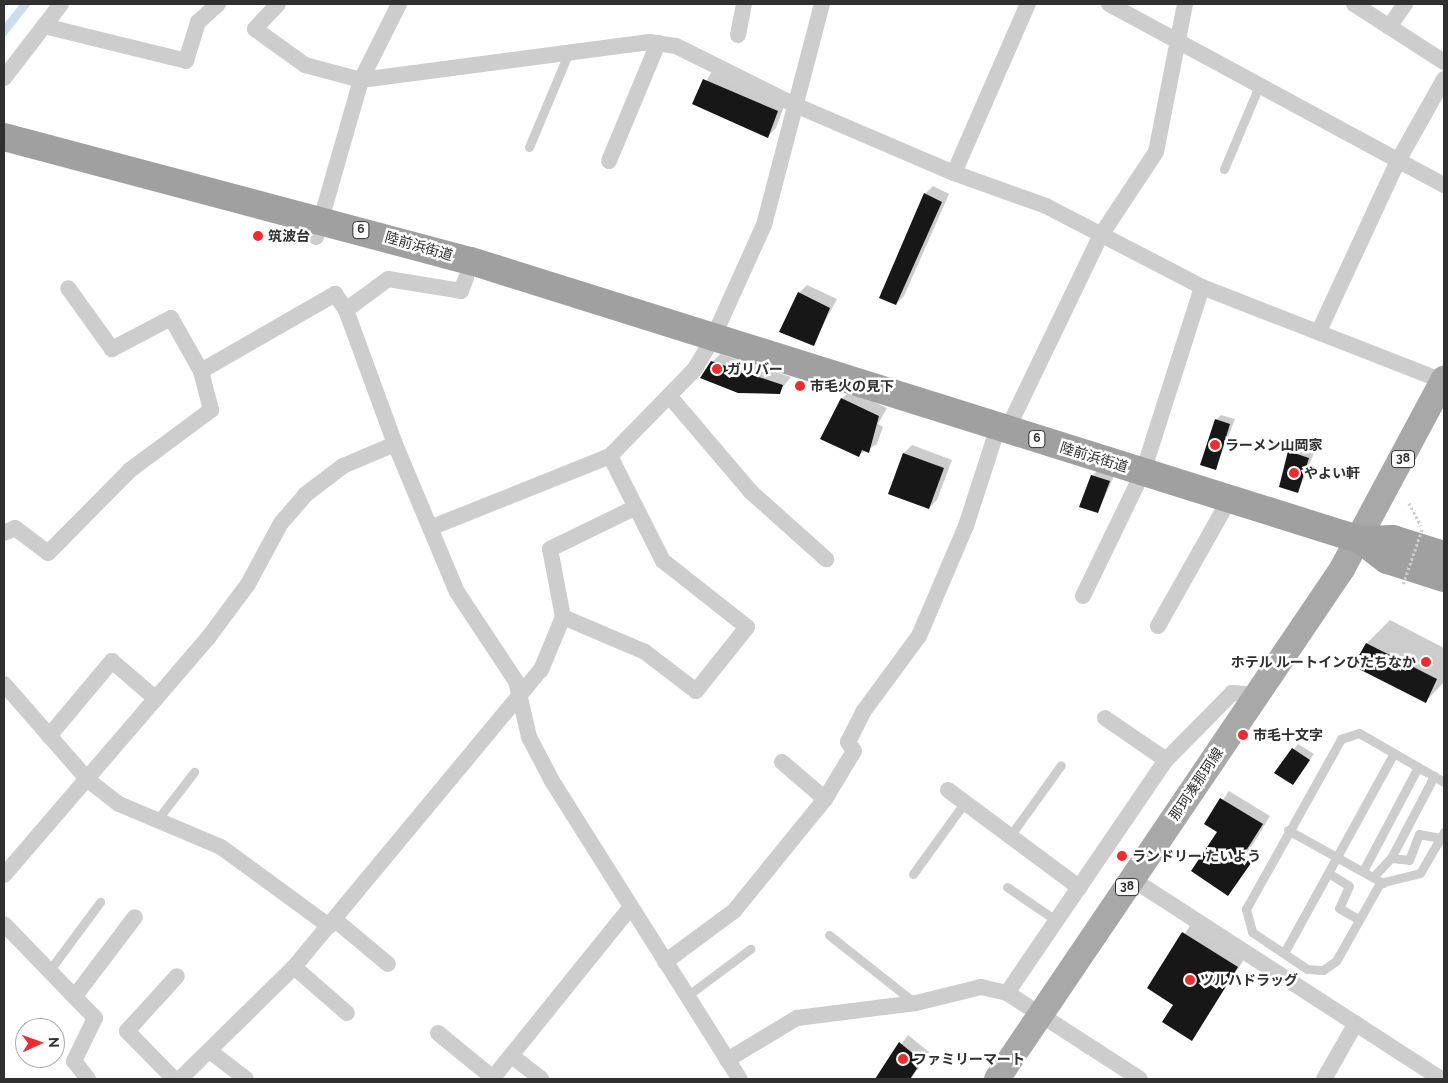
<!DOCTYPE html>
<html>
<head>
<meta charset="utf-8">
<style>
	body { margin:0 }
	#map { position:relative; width:1448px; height:1083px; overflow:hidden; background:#fff; font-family:Raleway,"Noto Sans JP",sans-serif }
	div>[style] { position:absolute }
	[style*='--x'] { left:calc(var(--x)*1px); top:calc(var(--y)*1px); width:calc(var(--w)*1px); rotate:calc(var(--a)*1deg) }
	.water>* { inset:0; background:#c9ddee }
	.shadow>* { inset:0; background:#0003 }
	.building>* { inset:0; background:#171717 }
	.path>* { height:2.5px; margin-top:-1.25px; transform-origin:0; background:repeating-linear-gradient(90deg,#cdcdcd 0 2.5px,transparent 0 5px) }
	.service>* { height:9px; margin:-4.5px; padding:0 4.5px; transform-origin:4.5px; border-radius:4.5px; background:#cdcdcd }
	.minor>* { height:16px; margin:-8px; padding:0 8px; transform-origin:8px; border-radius:8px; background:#cdcdcd }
	.primary>* { height:26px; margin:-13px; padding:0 13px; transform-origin:13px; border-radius:13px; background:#a8a8a8 }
	.trunk>* { height:28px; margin:-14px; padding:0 14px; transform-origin:14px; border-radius:14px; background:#a0a0a0 }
	.path-bridge>* { height:2.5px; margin-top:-1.25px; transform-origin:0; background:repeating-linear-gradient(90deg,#cdcdcd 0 2.5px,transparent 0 5px) }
	.dots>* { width:14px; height:14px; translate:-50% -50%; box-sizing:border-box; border:2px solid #fff; border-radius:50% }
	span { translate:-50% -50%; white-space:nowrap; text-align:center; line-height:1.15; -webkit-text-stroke:5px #fff; paint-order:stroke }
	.shield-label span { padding:1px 4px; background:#fff; border:1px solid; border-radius:4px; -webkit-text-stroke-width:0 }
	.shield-label { font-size:12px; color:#303030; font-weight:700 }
	.poi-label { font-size:14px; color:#303030; font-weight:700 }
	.left { translate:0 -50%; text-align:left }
	.right { translate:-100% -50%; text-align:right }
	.street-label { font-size:14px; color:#303030 }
	.frame { position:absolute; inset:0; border:5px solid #303030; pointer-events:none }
	.north { position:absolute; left:15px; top:1018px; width:50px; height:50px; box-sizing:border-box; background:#fff; border:1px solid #acacac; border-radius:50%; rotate:88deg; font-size:14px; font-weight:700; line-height:20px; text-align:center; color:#303030 }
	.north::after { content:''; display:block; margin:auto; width:18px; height:22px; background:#ee2b2d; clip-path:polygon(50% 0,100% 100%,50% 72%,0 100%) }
</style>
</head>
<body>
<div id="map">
	<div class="water">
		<div style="clip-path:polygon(20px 4px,31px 4px,4px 38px,4px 24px)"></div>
	</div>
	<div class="shadow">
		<div style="clip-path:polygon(712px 71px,785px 103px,776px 128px,768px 136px,694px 104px)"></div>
		<div style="clip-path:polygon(933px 186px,949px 194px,904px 296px,896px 304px,881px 298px,925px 194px)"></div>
		<div style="clip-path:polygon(807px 285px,837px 299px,813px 344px,799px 293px)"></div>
		<div style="clip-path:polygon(720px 354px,791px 377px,779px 392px,712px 362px)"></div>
		<div style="clip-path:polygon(850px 391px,887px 408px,878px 424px,883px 427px,877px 444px,859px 455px,842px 399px)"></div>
		<div style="clip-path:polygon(1221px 415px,1235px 419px,1216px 468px,1216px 420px)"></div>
		<div style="clip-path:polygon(912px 445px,952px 460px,937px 500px,929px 508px,889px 494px,904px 453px)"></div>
		<div style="clip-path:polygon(1295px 447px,1314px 453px,1298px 492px,1290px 452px)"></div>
		<div style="clip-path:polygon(1097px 471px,1114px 476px,1098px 512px,1092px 476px)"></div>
		<div style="clip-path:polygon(1390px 620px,1444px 648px,1444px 682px,1426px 701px,1367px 643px)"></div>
		<div style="clip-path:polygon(1298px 744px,1314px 754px,1293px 784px,1275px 773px)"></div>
		<div style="clip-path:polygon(1229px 791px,1270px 816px,1250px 849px,1258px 854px,1228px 895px,1219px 832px,1206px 824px)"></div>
		<div style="clip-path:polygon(1191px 924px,1245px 958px,1191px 1039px,1175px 1004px,1149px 988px)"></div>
		<div style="clip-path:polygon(908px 1035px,929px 1052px,911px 1079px,876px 1079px)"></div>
	</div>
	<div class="building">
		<div style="clip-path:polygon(703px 79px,778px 111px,768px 138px,692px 104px)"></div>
		<div style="clip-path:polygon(924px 193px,942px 202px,896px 305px,879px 298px)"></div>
		<div style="clip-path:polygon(798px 292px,830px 308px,814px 346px,779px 332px)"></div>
		<div style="clip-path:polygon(711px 361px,783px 385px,780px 394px,738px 393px,700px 378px)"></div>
		<div style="clip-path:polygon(841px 398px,879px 416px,869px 453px,862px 450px,859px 457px,820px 439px)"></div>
		<div style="clip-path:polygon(1215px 419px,1230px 424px,1216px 470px,1200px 465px)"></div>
		<div style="clip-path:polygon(1288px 451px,1309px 458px,1298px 493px,1279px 487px)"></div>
		<div style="clip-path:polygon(903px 453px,944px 468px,929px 509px,888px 494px)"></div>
		<div style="clip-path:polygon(1091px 475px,1110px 481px,1098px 513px,1079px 507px)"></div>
		<div style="clip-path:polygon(1366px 643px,1437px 679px,1426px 703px,1353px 666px)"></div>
		<div style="clip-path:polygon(1292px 748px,1310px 760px,1293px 785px,1274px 773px)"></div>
		<div style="clip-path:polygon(1220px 798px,1263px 824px,1242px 857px,1251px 863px,1228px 896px,1191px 871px,1217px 832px,1204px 824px)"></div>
		<div style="clip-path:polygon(1182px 932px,1238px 967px,1192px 1041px,1162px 1022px,1173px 1005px,1147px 988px)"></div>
		<div style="clip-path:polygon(899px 1042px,922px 1061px,910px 1079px,875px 1079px)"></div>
	</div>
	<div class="path">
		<div style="--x:1409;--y:503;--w:26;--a:62"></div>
	</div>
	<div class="service">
		<div style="--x:529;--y:147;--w:103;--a:-67.2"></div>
		<div style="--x:1224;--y:169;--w:90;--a:-67.1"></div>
		<div style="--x:1444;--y:782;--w:98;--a:-150"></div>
		<div style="--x:1359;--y:733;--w:19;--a:162"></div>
		<div style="--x:1341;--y:739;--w:195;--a:119.2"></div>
		<div style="--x:1246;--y:909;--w:24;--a:75"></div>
		<div style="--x:1252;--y:932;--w:66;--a:33.9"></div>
		<div style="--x:1307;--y:969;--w:16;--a:4"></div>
		<div style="--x:1323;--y:970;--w:16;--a:-35"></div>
		<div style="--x:1336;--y:961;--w:90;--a:-60.6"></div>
		<div style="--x:1380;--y:883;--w:41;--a:-14"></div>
		<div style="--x:1420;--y:873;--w:48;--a:-59.7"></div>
		<div style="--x:157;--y:820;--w:61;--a:-52.4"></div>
		<div style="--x:1288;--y:830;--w:109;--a:29.2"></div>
		<div style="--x:1010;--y:836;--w:87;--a:-54.3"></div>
		<div style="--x:1391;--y:858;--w:93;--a:-62.3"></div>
		<div style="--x:1363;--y:871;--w:118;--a:-62.1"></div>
		<div style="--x:913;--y:874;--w:89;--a:-54.2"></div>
		<div style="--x:1330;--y:874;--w:22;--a:32"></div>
		<div style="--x:1349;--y:886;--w:24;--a:114"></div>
		<div style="--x:1339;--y:908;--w:22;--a:30"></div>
		<div style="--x:1373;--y:877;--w:26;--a:-47"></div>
		<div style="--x:1391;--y:858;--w:18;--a:6"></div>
		<div style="--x:1409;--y:860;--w:28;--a:-69"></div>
		<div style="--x:1419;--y:834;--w:21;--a:11"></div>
		<div style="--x:1007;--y:887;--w:60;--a:34.2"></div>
		<div style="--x:829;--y:935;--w:110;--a:38.3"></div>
		<div style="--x:1284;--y:953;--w:228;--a:-61.2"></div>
		<div style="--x:49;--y:971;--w:86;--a:-53.5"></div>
		<div style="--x:687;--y:996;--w:79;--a:-36.7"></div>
	</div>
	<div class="minor">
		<div style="--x:278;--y:4;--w:34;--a:133"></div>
		<div style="--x:255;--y:29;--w:62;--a:35.8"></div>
		<div style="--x:305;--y:65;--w:58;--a:15"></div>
		<div style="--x:361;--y:80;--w:291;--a:-7.5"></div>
		<div style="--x:650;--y:42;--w:26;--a:9"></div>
		<div style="--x:676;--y:46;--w:133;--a:26.4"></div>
		<div style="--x:795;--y:105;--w:173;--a:23.2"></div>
		<div style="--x:954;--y:173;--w:98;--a:19.7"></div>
		<div style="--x:1046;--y:206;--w:176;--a:27.4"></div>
		<div style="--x:1202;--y:287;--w:259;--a:21.3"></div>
		<div style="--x:1109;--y:4;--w:381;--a:28.4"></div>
		<div style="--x:1354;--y:4;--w:107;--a:32.8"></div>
		<div style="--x:44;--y:26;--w:146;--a:13.8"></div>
		<div style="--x:186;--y:61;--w:41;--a:-72.9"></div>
		<div style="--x:198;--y:22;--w:27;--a:-42"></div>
		<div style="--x:1389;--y:27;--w:28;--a:-55"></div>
		<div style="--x:738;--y:35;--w:32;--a:-79"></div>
		<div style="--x:4;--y:78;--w:93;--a:-52.4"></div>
		<div style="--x:609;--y:161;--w:128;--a:-67.4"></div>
		<div style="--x:954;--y:173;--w:184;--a:-66.4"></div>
		<div style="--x:316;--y:237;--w:163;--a:-74"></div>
		<div style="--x:361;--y:80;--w:85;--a:-63.4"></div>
		<div style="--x:346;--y:310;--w:52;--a:-36.4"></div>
		<div style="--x:388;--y:279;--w:74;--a:9.3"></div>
		<div style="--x:461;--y:291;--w:14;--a:-69"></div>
		<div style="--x:1319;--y:331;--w:190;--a:-65.1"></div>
		<div style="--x:1399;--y:159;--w:92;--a:-60.6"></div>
		<div style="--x:201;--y:371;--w:155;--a:-29.9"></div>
		<div style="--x:335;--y:294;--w:19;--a:55"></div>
		<div style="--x:346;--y:310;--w:143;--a:69.9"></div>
		<div style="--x:395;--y:444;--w:160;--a:67.3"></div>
		<div style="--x:457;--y:592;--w:107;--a:56.5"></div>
		<div style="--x:516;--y:681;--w:57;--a:76.9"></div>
		<div style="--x:529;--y:737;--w:50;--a:62.4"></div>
		<div style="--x:552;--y:781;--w:352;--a:57.8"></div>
		<div style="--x:671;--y:398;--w:123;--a:49.6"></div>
		<div style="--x:751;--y:492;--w:101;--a:41.8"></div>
		<div style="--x:1007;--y:430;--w:216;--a:-64.3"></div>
		<div style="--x:1101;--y:235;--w:100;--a:-56.5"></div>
		<div style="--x:1156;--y:152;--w:151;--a:-78.9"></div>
		<div style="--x:430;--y:528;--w:194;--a:-21.8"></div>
		<div style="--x:610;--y:456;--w:120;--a:-45.7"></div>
		<div style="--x:694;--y:370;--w:35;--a:-59"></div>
		<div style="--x:712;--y:340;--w:126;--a:-65.7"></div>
		<div style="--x:764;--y:225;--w:228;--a:-75.3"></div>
		<div style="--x:4;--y:533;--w:12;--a:-24"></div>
		<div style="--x:15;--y:528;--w:41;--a:37.1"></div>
		<div style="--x:48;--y:553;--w:117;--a:-45.3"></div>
		<div style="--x:130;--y:470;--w:101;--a:-36.5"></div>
		<div style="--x:211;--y:410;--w:40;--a:-104.4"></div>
		<div style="--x:201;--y:371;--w:61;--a:-119.5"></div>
		<div style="--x:171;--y:318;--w:67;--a:152.3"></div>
		<div style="--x:112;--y:349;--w:75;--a:-125.8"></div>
		<div style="--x:1083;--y:596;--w:138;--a:-64.2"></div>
		<div style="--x:1143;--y:472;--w:194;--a:-72.3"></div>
		<div style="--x:563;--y:617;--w:89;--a:23.1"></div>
		<div style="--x:645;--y:652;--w:64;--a:37.4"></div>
		<div style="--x:696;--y:691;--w:82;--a:-51.4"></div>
		<div style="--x:747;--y:627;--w:107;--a:-141.8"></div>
		<div style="--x:663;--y:561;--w:118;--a:-116.8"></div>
		<div style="--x:1158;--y:626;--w:147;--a:-60.6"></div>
		<div style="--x:4;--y:684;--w:128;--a:48.8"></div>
		<div style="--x:88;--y:780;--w:39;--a:38"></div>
		<div style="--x:119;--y:804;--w:111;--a:22.9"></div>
		<div style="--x:221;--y:847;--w:134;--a:36.2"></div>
		<div style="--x:1105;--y:718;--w:74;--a:34.5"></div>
		<div style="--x:49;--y:736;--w:98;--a:-50"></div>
		<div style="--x:112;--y:661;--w:58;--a:40.8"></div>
		<div style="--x:782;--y:762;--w:57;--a:40.7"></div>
		<div style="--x:948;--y:790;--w:164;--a:36.6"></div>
		<div style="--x:4;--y:875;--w:313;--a:-49.3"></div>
		<div style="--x:208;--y:638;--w:67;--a:-53.5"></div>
		<div style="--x:248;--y:584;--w:69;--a:-61.6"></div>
		<div style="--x:281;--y:523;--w:38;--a:-49"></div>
		<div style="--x:306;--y:494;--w:46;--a:-37.1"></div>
		<div style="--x:343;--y:466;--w:56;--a:-22.9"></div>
		<div style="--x:1132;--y:879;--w:368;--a:32.9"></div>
		<div style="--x:334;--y:919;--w:70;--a:39.8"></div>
		<div style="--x:4;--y:924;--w:131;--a:45.9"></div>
		<div style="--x:95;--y:1018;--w:48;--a:116"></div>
		<div style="--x:74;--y:1061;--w:23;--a:52"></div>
		<div style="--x:665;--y:962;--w:86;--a:-36.5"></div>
		<div style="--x:734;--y:911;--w:144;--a:-50.9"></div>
		<div style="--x:825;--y:799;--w:56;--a:-58.9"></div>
		<div style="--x:854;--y:751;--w:11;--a:-124"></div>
		<div style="--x:848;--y:742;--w:34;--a:-63"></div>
		<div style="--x:863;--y:712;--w:94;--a:-53.6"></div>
		<div style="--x:919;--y:636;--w:120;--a:-66.9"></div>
		<div style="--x:966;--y:526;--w:104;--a:-72.1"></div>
		<div style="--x:294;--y:967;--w:70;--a:41"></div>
		<div style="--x:1007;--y:993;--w:282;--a:-55.7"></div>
		<div style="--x:1166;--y:760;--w:94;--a:-45.4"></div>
		<div style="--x:1232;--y:693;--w:24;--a:5"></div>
		<div style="--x:75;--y:996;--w:99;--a:-52.8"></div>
		<div style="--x:438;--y:1033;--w:71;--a:39.3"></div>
		<div style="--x:211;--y:1052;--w:44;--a:37.6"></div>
		<div style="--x:512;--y:1056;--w:37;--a:38"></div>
		<div style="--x:727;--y:1060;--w:82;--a:-31"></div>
		<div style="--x:797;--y:1018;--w:120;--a:-7.2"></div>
		<div style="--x:916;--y:1003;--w:67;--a:-13.8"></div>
		<div style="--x:981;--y:987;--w:27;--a:13"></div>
		<div style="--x:1007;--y:993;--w:158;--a:32.9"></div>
		<div style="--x:174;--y:1079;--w:67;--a:-134.4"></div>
		<div style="--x:127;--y:1031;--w:74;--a:-47.7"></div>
		<div style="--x:180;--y:1079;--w:160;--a:-44.5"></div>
		<div style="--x:294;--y:967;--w:386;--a:-50.3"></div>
		<div style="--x:541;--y:670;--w:57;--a:-67.5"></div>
		<div style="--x:563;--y:617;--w:69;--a:-100.8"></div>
		<div style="--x:550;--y:549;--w:93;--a:-26"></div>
		<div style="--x:492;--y:1079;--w:221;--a:-51.1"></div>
		<div style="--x:1324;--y:1079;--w:64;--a:-60.3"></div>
	</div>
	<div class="primary">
		<div style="--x:997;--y:1079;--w:616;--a:-55.92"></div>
		<div style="--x:1342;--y:569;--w:216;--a:-61.8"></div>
	</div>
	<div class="trunk">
		<div style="--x:4;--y:137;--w:483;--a:14.9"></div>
		<div style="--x:471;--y:261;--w:933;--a:17.41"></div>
		<div style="--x:1361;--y:540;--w:32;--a:-2"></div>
		<div style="--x:1393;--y:539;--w:53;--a:17.4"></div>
		<div style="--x:1361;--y:540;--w:33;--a:38"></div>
		<div style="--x:1387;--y:560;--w:60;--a:17.5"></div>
	</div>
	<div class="path-bridge">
		<div style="--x:1403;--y:584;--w:58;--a:-70.9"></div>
	</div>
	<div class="dots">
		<div style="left:258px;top:236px;background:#ee2b2d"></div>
		<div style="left:717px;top:369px;background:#ee2b2d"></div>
		<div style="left:800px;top:386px;background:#ee2b2d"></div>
		<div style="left:1215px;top:445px;background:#ee2b2d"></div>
		<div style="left:1294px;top:473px;background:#ee2b2d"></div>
		<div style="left:1426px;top:662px;background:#ee2b2d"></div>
		<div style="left:1243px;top:735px;background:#ee2b2d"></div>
		<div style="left:1122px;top:856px;background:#ee2b2d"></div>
		<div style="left:1190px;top:980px;background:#ee2b2d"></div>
		<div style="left:903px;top:1059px;background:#ee2b2d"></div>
	</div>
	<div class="shield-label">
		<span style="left:361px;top:230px">6</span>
		<span style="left:1037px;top:439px">6</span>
		<span style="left:1403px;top:459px">38</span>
		<span style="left:1127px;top:887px">38</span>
	</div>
	<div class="poi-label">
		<span class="left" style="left:268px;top:236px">筑波台</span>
		<span class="left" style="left:727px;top:369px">ガリバー</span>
		<span class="left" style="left:810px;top:386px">市毛火の見下</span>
		<span class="left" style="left:1225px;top:445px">ラーメン山岡家</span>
		<span class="left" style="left:1304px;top:473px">やよい軒</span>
		<span class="right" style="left:1416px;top:662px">ホテル ルートインひたちなか</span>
		<span class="left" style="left:1253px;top:735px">市毛十文字</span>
		<span class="left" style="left:1132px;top:856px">ランドリー たいよう</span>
		<span class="left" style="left:1200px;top:980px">ツルハドラッグ</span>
		<span class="left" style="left:913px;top:1059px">ファミリーマート</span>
	</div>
	<div class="street-label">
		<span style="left:419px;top:246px;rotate:16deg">陸前浜街道</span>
		<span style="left:1094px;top:457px;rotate:17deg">陸前浜街道</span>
		<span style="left:1196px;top:784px;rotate:-56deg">那珂湊那珂線</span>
	</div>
	<div class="frame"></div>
	<div class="north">N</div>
</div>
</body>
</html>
